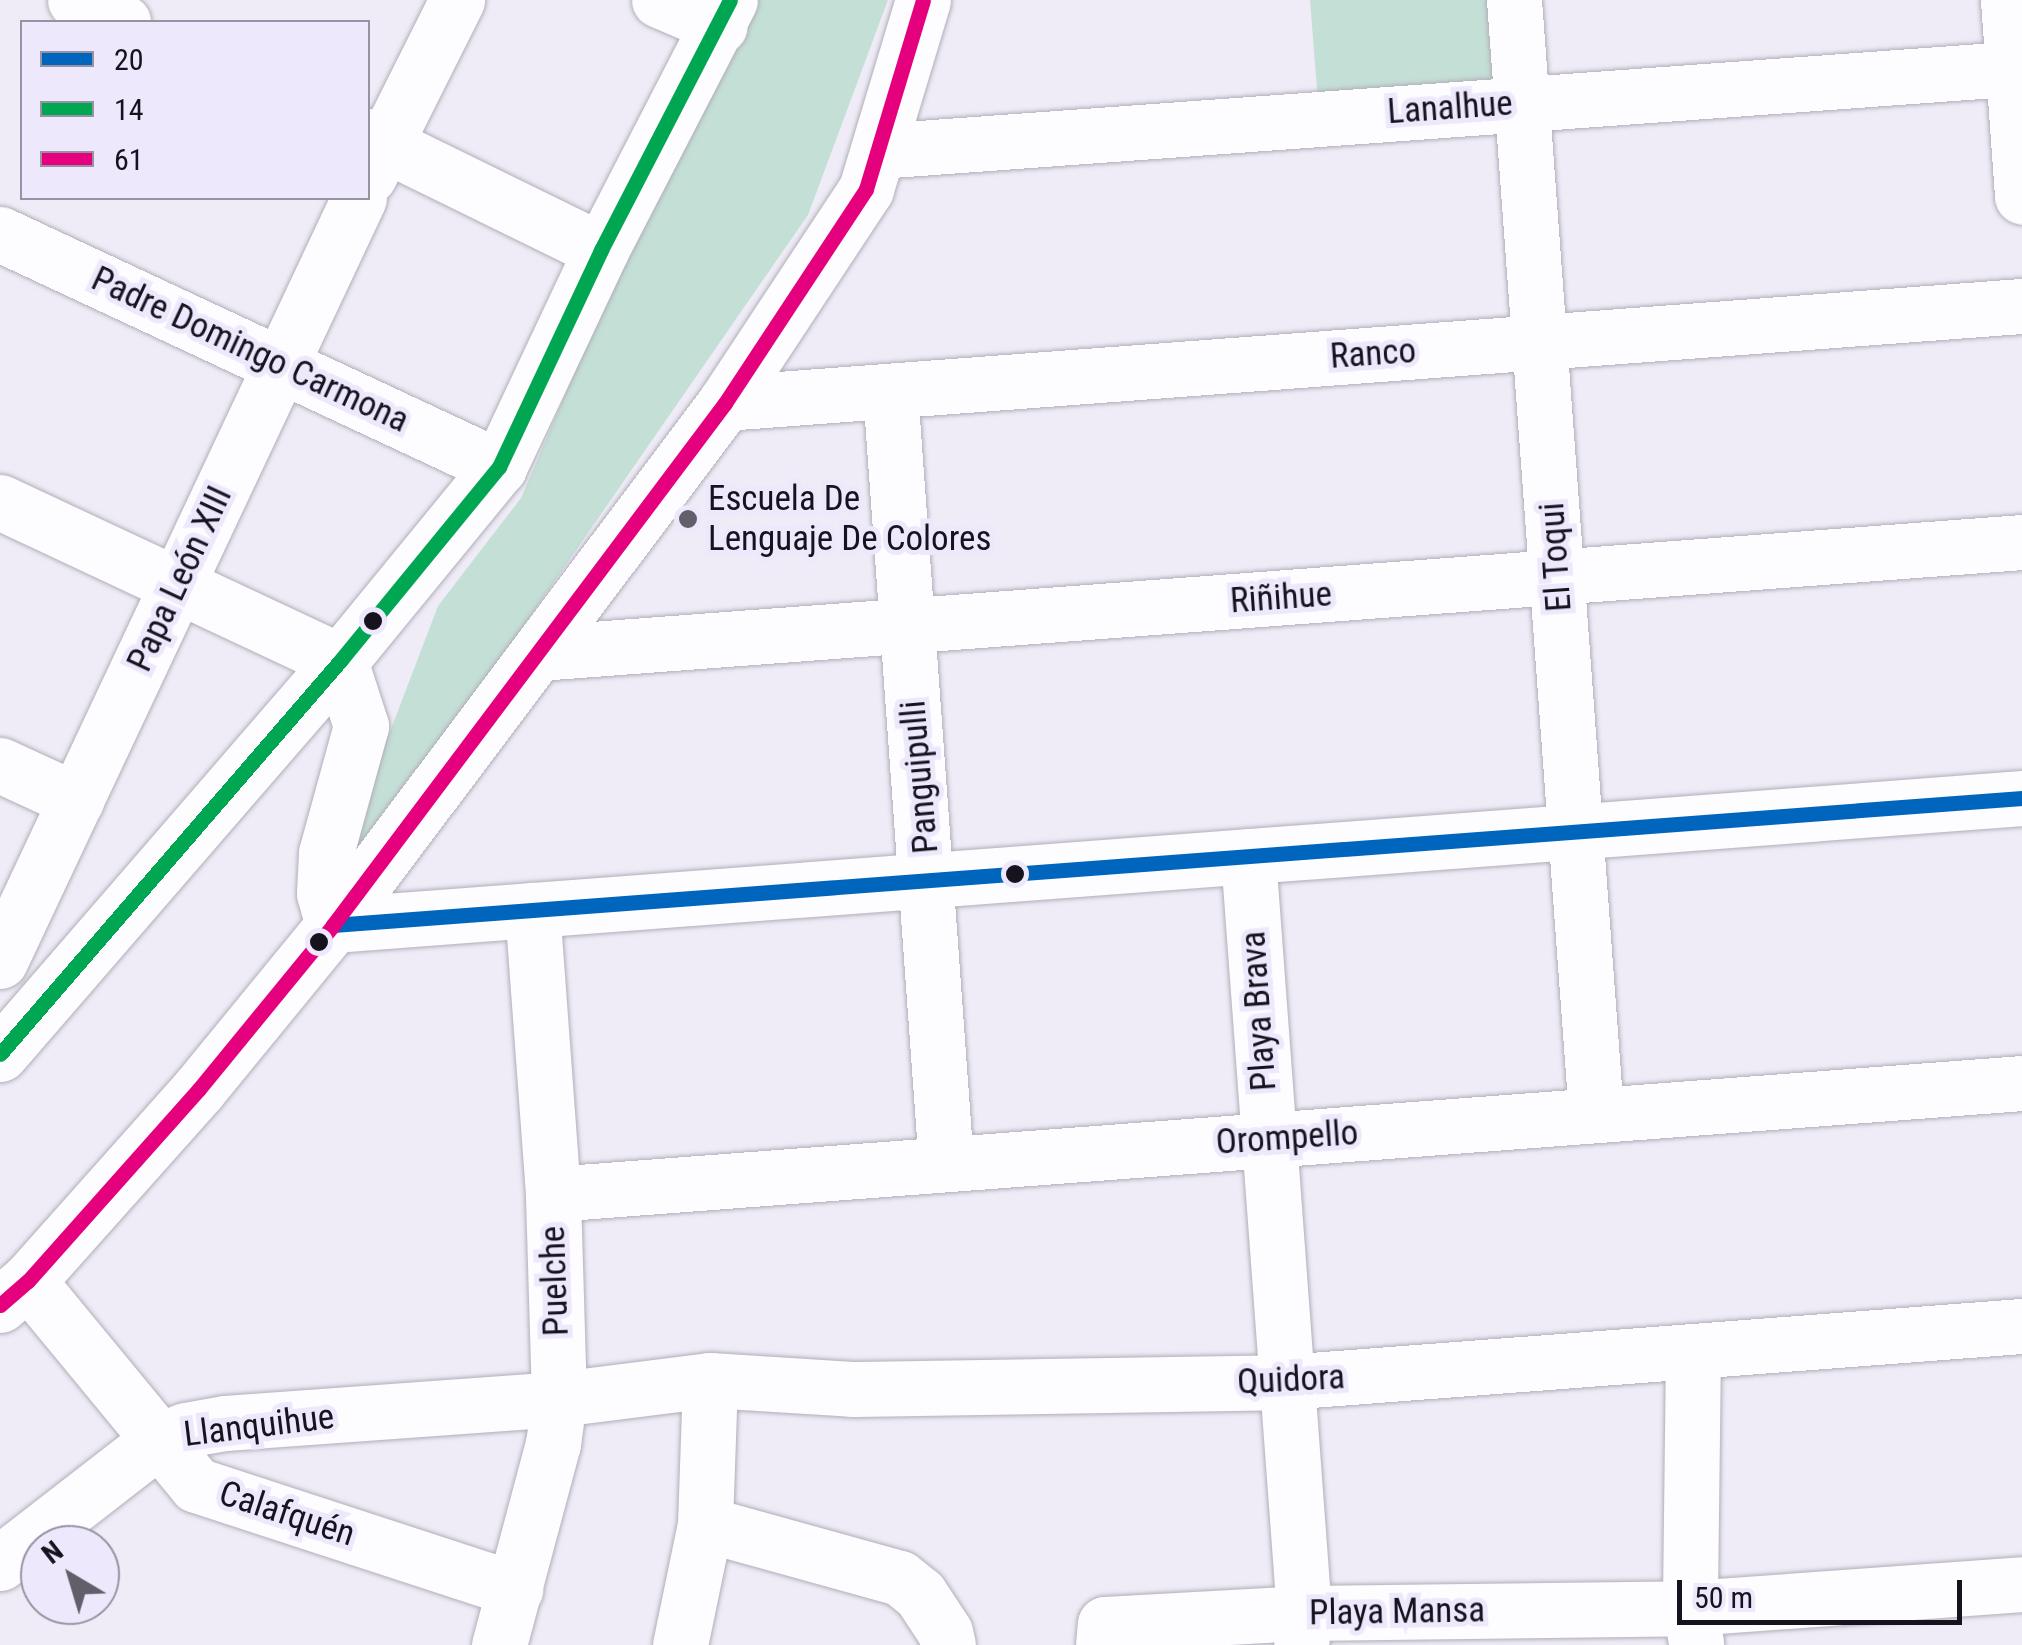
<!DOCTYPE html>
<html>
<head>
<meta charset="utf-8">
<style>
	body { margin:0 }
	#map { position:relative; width:2022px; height:1645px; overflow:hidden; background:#efecf7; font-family:"Roboto Condensed",sans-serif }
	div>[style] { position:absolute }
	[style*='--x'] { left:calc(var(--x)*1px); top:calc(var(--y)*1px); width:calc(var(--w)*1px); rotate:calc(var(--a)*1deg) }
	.green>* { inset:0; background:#c4dfd6 }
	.roads { filter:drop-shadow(0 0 2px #b1aeb9) drop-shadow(0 0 2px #b1aeb9) }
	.minor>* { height:55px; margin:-27.5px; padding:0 27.5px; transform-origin:27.5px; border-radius:27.5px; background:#fdfcfe }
	.bus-1>* { height:15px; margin:-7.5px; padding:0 7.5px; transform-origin:7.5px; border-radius:7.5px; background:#0065bd }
	.bus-2>* { height:15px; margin:-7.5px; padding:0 7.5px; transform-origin:7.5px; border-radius:7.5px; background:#00a651 }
	.bus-3>* { height:15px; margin:-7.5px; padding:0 7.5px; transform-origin:7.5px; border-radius:7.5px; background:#e5007d }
	.dots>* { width:28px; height:28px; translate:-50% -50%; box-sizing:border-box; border:5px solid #ede8fc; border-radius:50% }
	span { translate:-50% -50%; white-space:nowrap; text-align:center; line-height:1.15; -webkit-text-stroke:10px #ede8fc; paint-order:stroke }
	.street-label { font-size:35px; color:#16131e }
	.poi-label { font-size:35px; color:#16131e }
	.left { translate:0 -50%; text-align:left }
	.legend { position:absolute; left:20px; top:20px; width:350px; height:180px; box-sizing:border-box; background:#ede8fc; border:2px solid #9793a3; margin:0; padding:12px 18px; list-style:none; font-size:30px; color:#16131e }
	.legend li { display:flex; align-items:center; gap:20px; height:50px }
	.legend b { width:50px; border:2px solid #9793a3 }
	.north { position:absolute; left:20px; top:1525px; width:100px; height:100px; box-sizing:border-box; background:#ede8fc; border:2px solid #9793a3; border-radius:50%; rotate:322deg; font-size:28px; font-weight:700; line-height:40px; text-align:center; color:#16131e }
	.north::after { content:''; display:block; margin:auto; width:35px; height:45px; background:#625f6a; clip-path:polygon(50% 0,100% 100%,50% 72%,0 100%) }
	.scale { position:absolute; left:1677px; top:1580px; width:285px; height:45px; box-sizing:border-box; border:5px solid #16131e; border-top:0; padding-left:12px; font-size:30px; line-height:35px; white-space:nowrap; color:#16131e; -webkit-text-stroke:8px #ede8fc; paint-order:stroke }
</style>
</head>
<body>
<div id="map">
	<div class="green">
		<div style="clip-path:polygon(734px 0,888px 0,808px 215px,356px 868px,347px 844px,438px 606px,521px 498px)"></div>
		<div style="clip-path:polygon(1310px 0,1488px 0,1495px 90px,1318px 102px)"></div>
	</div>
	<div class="roads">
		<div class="minor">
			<div style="--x:75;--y:0;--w:53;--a:24.6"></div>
			<div style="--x:659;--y:0;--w:66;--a:23.1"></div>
			<div style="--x:1514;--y:0;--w:1118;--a:85.79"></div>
			<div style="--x:2008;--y:0;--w:197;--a:85.9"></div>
			<div style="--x:368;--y:136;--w:259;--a:26.1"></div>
			<div style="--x:878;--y:151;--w:1147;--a:-4.15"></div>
			<div style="--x:369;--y:176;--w:197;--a:-63.4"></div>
			<div style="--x:0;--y:234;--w:551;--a:25.03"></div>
			<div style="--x:890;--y:391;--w:775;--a:85.86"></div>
			<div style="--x:725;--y:403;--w:1301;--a:-4.28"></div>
			<div style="--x:0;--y:502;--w:375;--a:25.1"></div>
			<div style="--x:539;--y:653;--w:1487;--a:-4.28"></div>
			<div style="--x:0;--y:765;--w:84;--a:24.7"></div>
			<div style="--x:1248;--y:856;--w:759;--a:85.77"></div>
			<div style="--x:1304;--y:1613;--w:32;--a:95"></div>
			<div style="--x:333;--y:925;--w:1694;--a:-4.3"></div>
			<div style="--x:333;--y:925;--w:33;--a:-106"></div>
			<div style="--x:324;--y:893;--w:40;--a:-87.1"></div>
			<div style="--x:326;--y:853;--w:132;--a:-74.6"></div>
			<div style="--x:361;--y:726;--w:68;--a:-107.9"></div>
			<div style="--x:0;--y:961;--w:843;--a:-64.8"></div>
			<div style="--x:0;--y:1054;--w:520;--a:-49.14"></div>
			<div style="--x:340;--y:661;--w:251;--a:-50.7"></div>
			<div style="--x:499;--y:467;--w:240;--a:-64.8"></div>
			<div style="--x:601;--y:250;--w:281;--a:-62.7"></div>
			<div style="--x:553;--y:1194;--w:1473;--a:-4.32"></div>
			<div style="--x:28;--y:1281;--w:264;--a:50.5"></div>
			<div style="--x:196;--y:1485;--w:336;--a:18.1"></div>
			<div style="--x:0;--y:1305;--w:37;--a:-41"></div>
			<div style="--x:28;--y:1281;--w:257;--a:-48.3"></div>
			<div style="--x:199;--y:1089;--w:212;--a:-50.7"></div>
			<div style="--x:333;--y:925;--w:653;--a:-53.09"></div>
			<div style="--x:725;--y:403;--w:256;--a:-56.6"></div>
			<div style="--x:866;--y:189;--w:197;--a:-73.2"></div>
			<div style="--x:1693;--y:1351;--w:257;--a:90.7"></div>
			<div style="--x:1690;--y:1608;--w:35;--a:80"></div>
			<div style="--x:705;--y:1524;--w:202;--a:15.5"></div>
			<div style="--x:900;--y:1578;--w:26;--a:39"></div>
			<div style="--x:920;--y:1594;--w:45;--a:56.7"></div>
			<div style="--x:945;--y:1632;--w:13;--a:77"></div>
			<div style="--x:0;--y:1563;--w:199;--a:-37.8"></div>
			<div style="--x:157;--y:1441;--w:30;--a:-21"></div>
			<div style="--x:185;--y:1430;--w:41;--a:-9.9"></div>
			<div style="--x:225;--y:1423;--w:335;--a:-4.1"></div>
			<div style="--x:559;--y:1399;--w:152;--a:-7.2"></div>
			<div style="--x:710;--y:1380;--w:142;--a:3.6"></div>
			<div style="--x:852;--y:1389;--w:433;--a:-0.9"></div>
			<div style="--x:1285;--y:1382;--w:739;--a:-4.35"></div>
			<div style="--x:499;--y:1645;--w:208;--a:-75"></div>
			<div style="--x:553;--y:1444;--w:45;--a:-82.4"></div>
			<div style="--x:559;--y:1399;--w:205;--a:-91.7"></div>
			<div style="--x:553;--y:1194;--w:285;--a:-94.2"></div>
			<div style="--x:680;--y:1645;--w:124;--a:-78.3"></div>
			<div style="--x:705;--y:1524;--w:144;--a:-88"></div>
			<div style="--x:1103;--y:1645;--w:21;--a:-85"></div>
			<div style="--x:1105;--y:1624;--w:199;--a:-3.2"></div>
			<div style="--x:1304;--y:1613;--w:386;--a:-0.7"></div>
			<div style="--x:1690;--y:1608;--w:333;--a:-4.1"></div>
		</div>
	</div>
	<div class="bus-1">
		<div style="--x:333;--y:925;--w:1694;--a:-4.3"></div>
	</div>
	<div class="bus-2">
		<div style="--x:0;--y:1054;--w:520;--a:-49.14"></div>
		<div style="--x:340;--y:661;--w:251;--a:-50.7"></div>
		<div style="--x:499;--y:467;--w:240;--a:-64.8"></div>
		<div style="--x:601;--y:250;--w:281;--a:-62.7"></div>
	</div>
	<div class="bus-3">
		<div style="--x:0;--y:1305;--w:37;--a:-41"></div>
		<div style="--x:28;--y:1281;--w:257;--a:-48.3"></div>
		<div style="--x:199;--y:1089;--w:212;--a:-50.7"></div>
		<div style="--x:333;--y:925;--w:653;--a:-53.09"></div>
		<div style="--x:725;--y:403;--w:256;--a:-56.6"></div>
		<div style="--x:866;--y:189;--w:197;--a:-73.2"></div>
	</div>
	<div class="dots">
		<div style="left:688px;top:519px;background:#625f6a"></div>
		<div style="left:373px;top:621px;background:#16131e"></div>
		<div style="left:1015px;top:874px;background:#16131e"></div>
		<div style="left:319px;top:942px;background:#16131e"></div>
	</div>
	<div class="street-label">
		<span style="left:1450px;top:108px;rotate:-4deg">Lanalhue</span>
		<span style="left:250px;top:350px;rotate:25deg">Padre Domingo Carmona</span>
		<span style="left:1373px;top:354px;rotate:-4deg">Ranco</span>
		<span style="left:1556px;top:557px;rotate:-94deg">El Toqui</span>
		<span style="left:180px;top:579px;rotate:-65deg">Papa León XIII</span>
		<span style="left:1281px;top:598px;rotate:-4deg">Riñihue</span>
		<span style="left:920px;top:777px;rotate:-95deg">Panguipulli</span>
		<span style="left:1259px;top:1011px;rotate:-94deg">Playa Brava</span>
		<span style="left:1287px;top:1138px;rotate:-4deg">Orompello</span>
		<span style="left:555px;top:1281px;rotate:-92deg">Puelche</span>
		<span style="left:1291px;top:1380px;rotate:-3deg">Quidora</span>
		<span style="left:259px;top:1426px;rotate:-7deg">Llanquihue</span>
		<span style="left:287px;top:1514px;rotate:18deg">Calafquén</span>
		<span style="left:1397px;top:1612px;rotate:-1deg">Playa Mansa</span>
	</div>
	<div class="poi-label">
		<span class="left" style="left:708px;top:519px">Escuela De<br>Lenguaje De Colores</span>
	</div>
	<ul class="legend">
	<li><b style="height:12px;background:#0065bd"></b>20</li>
	<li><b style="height:12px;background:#00a651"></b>14</li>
	<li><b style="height:12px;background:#e5007d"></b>61</li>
	</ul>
	<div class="north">N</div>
	<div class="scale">50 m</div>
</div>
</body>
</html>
